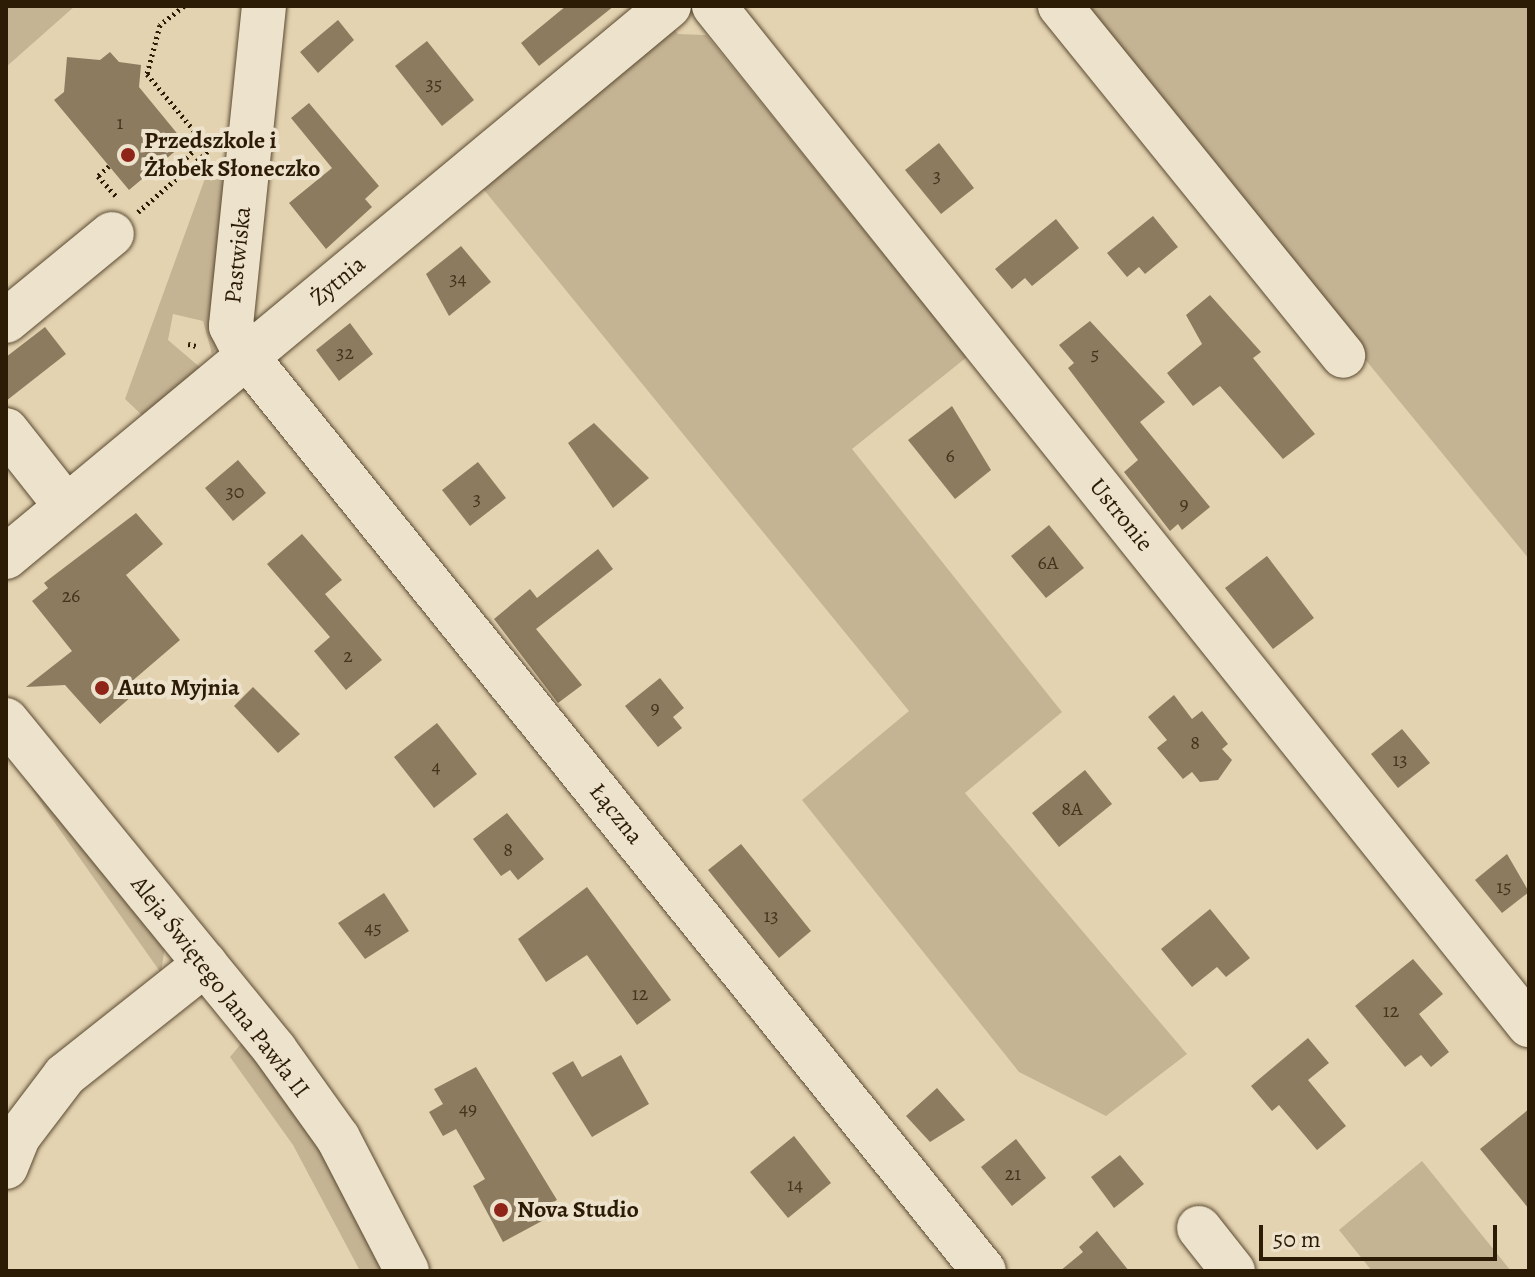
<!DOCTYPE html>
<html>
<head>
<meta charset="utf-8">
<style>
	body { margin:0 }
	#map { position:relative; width:1535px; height:1277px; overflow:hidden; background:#e4d3b1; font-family:Alegreya,serif }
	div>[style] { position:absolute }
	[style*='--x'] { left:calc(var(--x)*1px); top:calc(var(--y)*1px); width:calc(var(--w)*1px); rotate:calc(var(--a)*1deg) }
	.green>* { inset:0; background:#c5b494 }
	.building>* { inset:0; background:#8c7b5f }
	.path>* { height:5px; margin-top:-2.5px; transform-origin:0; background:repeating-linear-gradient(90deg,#2c1c06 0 2px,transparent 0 6px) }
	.roads { filter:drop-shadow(0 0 2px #5a4a31) drop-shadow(0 0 2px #5a4a31) }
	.minor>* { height:44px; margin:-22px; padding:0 22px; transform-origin:22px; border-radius:22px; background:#ede2cc }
	.dots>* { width:22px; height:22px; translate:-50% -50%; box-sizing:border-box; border:4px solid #ede2cc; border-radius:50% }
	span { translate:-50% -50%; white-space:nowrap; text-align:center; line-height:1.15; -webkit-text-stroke:8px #ede2cc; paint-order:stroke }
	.number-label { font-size:20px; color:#44341c }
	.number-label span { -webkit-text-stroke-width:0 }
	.poi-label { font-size:24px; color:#2c1c06; font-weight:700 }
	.left { translate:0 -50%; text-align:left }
	.street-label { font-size:24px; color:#2c1c06 }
	.frame { position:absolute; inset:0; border:8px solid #2c1c06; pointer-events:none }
	.scale { position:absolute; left:1259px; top:1225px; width:238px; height:36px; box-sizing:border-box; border:4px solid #2c1c06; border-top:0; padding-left:10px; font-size:24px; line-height:28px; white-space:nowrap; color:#2c1c06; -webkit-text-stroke:6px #ede2cc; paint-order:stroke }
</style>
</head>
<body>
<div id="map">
	<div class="green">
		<div style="clip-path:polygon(6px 6px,75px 6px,6px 67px)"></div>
		<div style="clip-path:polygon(1075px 6px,1529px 6px,1529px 559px)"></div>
		<div style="clip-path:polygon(672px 26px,678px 34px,706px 35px,967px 357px,852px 449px,1062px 712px,965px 793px,1187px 1054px,1106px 1116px,1019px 1072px,802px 800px,909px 711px,480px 185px)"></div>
		<div style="clip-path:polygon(226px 161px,221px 342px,212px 354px,203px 321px,173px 314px,168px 340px,202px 369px,145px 418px,125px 399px,211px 162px)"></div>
		<div style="clip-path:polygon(10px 754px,165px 946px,161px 973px,45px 809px)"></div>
		<div style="clip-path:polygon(244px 1040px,319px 1140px,389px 1271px,360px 1271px,293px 1145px,230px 1057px)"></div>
		<div style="clip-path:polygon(1422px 1161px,1511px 1271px,1372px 1271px,1339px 1230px)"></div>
	</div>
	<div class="building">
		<div style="clip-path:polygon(566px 6px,614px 6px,539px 66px,521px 43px)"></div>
		<div style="clip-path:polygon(338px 20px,354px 40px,318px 73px,300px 52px)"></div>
		<div style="clip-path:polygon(427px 41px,474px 100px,442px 126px,395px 66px)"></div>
		<div style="clip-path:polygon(110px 52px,119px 62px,141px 65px,139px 87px,185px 143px,129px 190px,54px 100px,64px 92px,67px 57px,100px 60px)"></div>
		<div style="clip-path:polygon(309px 103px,379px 186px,365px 199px,372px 207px,326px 249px,289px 203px,332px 168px,291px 118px)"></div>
		<div style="clip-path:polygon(939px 143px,974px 188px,941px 214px,905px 170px)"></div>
		<div style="clip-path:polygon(1153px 216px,1178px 247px,1145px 274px,1139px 267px,1127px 277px,1107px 253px)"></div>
		<div style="clip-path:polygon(1056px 219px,1079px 248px,1032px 286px,1025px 278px,1012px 289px,995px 269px)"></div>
		<div style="clip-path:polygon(461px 246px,491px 282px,449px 316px,426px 274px)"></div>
		<div style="clip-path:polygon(1210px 295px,1261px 352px,1253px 358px,1315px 434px,1283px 459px,1220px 386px,1193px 406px,1167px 373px,1202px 344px,1186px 315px)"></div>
		<div style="clip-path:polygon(1090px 321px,1165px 402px,1140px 422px,1210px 507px,1182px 530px,1178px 524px,1170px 531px,1124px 472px,1138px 460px,1068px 368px,1074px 363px,1059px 345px)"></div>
		<div style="clip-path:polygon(350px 323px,373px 354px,339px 381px,316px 350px)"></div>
		<div style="clip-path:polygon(45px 327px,66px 354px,6px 401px,6px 357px)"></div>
		<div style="clip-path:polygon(952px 406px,991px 470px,955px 499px,908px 440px)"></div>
		<div style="clip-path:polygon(594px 423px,649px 478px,613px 508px,568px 443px)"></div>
		<div style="clip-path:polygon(238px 460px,266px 493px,233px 521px,205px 488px)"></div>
		<div style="clip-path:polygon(478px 462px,506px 498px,470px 526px,442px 490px)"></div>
		<div style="clip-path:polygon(136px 513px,163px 544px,126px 575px,180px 640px,131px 682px,139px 690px,100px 724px,65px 685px,26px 687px,72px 651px,32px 601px,48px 588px,44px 583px)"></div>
		<div style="clip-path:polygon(1049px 525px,1084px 568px,1046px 598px,1011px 556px)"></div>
		<div style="clip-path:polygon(302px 534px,342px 580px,325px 594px,382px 660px,346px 690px,314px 651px,330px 637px,267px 564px)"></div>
		<div style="clip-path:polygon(598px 549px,613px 569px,536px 629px,582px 685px,558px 703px,494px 619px,530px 589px,537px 598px)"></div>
		<div style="clip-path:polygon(1267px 556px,1314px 618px,1273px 649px,1225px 588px)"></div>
		<div style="clip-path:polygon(660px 678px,684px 708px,673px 717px,682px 728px,658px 747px,625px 706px)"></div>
		<div style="clip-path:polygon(253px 687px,300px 734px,278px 753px,234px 706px)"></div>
		<div style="clip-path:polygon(1174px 695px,1192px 719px,1202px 711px,1228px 744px,1222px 749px,1232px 760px,1218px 780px,1200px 782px,1192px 772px,1183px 779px,1157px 748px,1167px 740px,1148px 717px)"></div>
		<div style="clip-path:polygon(437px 723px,477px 774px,434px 808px,394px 757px)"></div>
		<div style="clip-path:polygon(1402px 729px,1430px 763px,1398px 788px,1371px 754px)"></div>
		<div style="clip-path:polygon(1085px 770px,1112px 804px,1059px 847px,1032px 813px)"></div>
		<div style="clip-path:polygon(507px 813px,544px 859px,518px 880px,510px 870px,501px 876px,473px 839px)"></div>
		<div style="clip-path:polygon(741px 844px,811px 931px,779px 958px,708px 870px)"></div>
		<div style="clip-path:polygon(1507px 854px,1529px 892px,1502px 913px,1475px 880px)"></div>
		<div style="clip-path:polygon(587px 887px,671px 1000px,637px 1025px,587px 955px,546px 982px,518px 939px)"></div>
		<div style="clip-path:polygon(384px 893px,409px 931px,365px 959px,338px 923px)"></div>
		<div style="clip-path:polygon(1210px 909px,1250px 958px,1226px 977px,1217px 967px,1192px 987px,1161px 949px)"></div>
		<div style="clip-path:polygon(1413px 959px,1443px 994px,1419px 1014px,1449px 1052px,1431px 1067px,1421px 1055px,1405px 1067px,1355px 1006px)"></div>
		<div style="clip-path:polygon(1308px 1038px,1329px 1063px,1308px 1080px,1346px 1126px,1317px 1150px,1279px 1105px,1272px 1111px,1251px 1086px)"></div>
		<div style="clip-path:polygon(621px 1055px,649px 1104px,592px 1137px,552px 1073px,573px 1061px,582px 1077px)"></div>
		<div style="clip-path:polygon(476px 1067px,557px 1200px,548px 1205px,553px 1215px,503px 1242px,473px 1186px,485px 1179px,456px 1129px,443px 1136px,429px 1112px,443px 1104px,434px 1089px)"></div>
		<div style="clip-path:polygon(937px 1088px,965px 1120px,930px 1142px,906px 1116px)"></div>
		<div style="clip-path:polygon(1529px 1109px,1529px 1209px,1480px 1149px)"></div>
		<div style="clip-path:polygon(794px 1136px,831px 1183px,788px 1218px,750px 1172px)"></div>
		<div style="clip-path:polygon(1016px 1139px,1046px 1178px,1012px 1206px,981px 1167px)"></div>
		<div style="clip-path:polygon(1120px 1155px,1144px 1184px,1114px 1208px,1091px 1177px)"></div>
		<div style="clip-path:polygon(1097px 1231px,1129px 1271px,1060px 1271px,1083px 1252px,1079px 1247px)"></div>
	</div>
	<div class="path">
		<div style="--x:184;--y:6;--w:31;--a:142"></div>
		<div style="--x:160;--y:25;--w:51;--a:104.9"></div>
		<div style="--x:147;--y:74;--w:99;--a:50.3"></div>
		<div style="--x:109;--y:166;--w:15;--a:138"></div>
		<div style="--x:98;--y:176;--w:28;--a:48"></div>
		<div style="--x:188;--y:169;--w:9;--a:-131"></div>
		<div style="--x:182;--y:162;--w:16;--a:-45"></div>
		<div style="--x:193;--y:151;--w:11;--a:-135"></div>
		<div style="--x:185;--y:143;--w:15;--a:-37"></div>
		<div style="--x:138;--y:212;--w:98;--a:-40.9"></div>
		<div style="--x:188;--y:344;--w:8;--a:14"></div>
	</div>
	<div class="roads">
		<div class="minor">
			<div style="--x:264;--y:6;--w:322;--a:95.9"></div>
			<div style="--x:231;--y:326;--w:35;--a:63"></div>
			<div style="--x:247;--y:357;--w:1174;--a:51.12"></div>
			<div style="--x:714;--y:6;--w:1305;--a:51.35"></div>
			<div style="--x:1060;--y:6;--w:450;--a:51"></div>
			<div style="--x:6;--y:321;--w:137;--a:-39.4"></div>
			<div style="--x:6;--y:430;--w:97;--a:51.7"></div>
			<div style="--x:6;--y:557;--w:862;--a:-39.73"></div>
			<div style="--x:6;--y:720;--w:426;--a:50.8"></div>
			<div style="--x:275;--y:1050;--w:108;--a:54.4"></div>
			<div style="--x:338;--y:1138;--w:150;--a:62.6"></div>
			<div style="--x:6;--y:1167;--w:32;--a:-68"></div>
			<div style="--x:18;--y:1137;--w:78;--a:-52.8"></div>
			<div style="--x:65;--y:1075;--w:179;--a:-38.4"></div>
			<div style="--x:1199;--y:1228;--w:55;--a:51.7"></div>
		</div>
	</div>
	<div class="dots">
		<div style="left:128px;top:155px;background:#8f2418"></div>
		<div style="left:102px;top:688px;background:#8f2418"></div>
		<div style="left:501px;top:1210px;background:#8f2418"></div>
	</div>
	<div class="number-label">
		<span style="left:434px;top:83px">35</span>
		<span style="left:120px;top:122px">1</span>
		<span style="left:937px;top:175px">3</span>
		<span style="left:458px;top:278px">34</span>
		<span style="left:345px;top:352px">32</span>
		<span style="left:1095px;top:353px">5</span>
		<span style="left:950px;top:455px">6</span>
		<span style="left:235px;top:491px">30</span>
		<span style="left:477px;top:498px">3</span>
		<span style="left:1184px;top:503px">9</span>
		<span style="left:1048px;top:562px">6A</span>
		<span style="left:71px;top:595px">26</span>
		<span style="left:348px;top:655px">2</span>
		<span style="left:655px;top:707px">9</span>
		<span style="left:1195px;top:742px">8</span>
		<span style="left:1400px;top:759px">13</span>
		<span style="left:436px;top:766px">4</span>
		<span style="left:1072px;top:808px">8A</span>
		<span style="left:508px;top:849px">8</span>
		<span style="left:1504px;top:886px">15</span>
		<span style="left:771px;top:915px">13</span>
		<span style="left:373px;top:927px">45</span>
		<span style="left:640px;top:993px">12</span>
		<span style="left:1391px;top:1010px">12</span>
		<span style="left:468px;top:1108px">49</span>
		<span style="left:1013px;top:1173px">21</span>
		<span style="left:795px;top:1184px">14</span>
	</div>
	<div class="poi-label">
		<span class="left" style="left:144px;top:155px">Przedszkole i<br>Żłobek Słoneczko</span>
		<span class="left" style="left:118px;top:688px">Auto Myjnia</span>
		<span class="left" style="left:517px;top:1210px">Nova Studio</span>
	</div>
	<div class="street-label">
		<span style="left:238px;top:255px;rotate:-84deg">Pastwiska</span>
		<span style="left:338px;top:281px;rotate:-40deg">Żytnia</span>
		<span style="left:1121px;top:515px;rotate:51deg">Ustronie</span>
		<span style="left:616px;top:814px;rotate:51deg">Łączna</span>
		<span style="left:220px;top:987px;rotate:52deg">Aleja Świętego Jana Pawła II</span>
	</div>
	<div class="frame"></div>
	<div class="scale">50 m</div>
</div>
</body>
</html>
